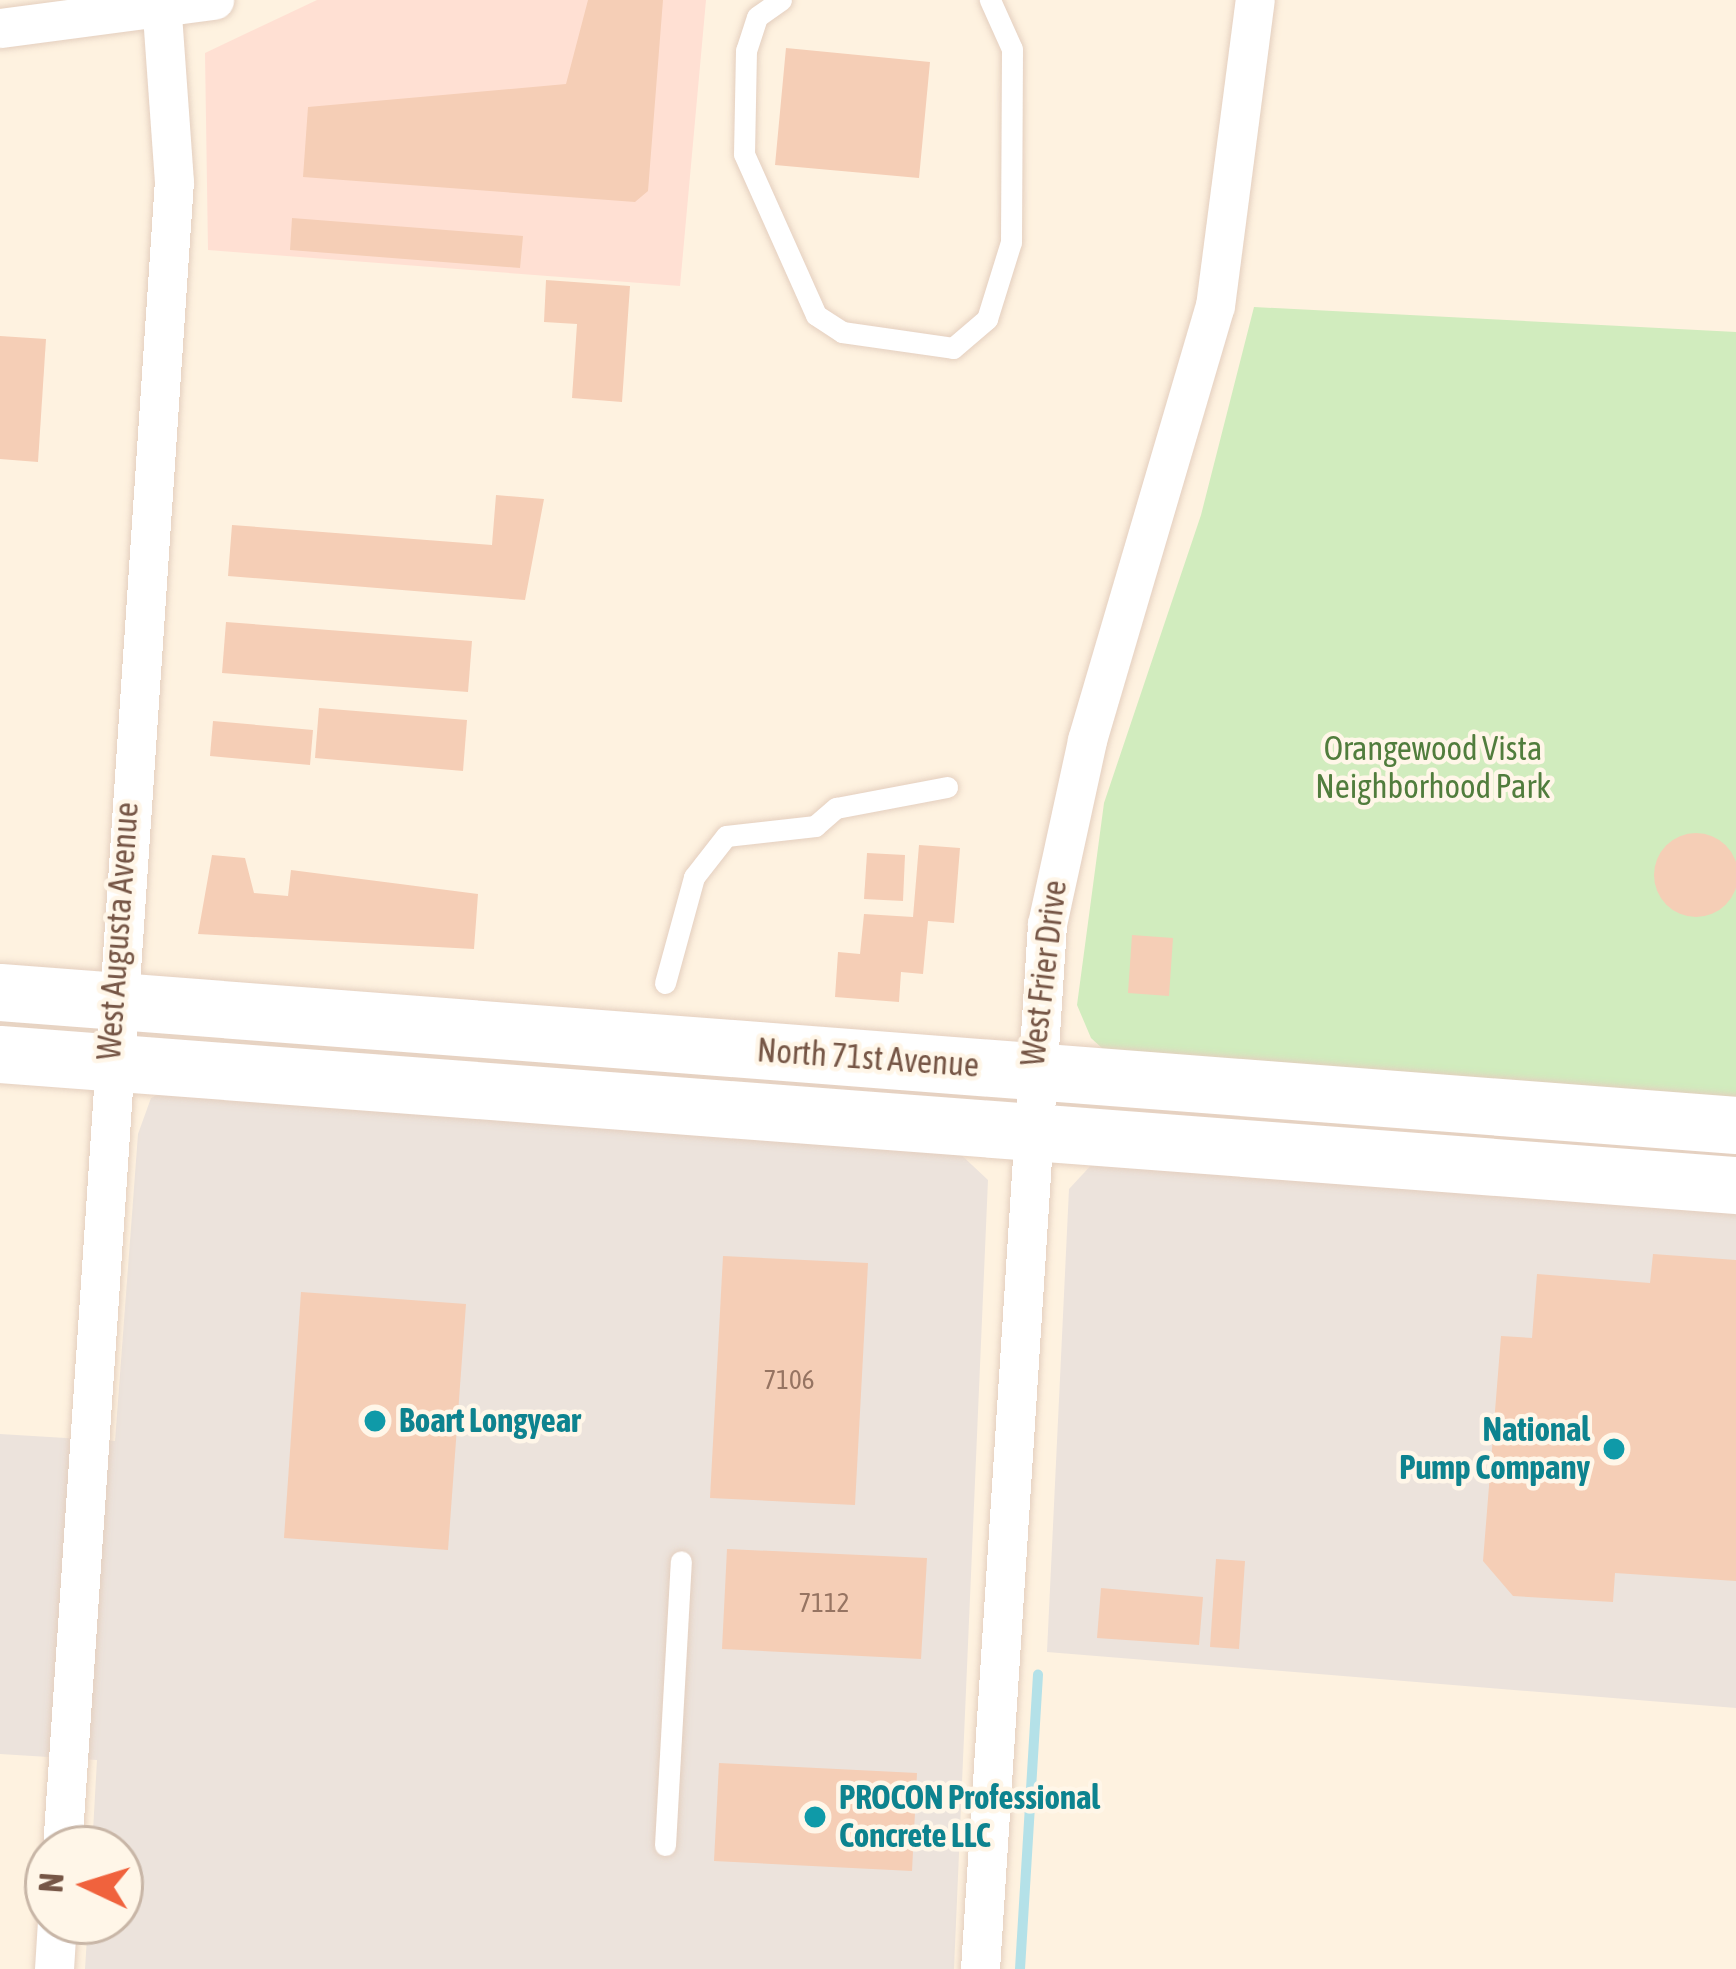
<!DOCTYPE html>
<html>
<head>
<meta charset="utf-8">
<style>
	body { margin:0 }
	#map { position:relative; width:1736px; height:1969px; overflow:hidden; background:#fef2e0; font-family:"Asap Condensed",sans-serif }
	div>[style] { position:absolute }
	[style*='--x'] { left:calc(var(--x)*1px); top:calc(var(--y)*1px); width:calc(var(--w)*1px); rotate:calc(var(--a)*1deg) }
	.commercial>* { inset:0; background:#ffe0d3 }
	.industrial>* { inset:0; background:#ece3dc }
	.green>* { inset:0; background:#d1ecbe }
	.stream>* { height:10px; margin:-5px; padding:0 5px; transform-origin:5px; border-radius:5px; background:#b4e1e8 }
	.building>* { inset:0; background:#f5ceb6 }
	.round { border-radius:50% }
	.roads { filter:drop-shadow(0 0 3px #e4cfbf) drop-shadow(0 0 3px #e4cfbf) }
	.lane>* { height:21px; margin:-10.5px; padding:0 10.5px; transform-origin:10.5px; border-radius:10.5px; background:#fff }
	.street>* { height:39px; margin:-19.5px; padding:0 19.5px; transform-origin:19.5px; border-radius:19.5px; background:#fff }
	.secondary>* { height:57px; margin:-28.5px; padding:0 28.5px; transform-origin:28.5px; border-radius:28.5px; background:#fff }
	.dots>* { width:33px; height:33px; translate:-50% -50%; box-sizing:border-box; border:6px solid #fff6e8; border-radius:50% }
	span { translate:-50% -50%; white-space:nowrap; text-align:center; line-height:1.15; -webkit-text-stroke:9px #fff6e8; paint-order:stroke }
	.number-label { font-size:27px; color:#967462 }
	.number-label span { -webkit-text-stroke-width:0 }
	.park-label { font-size:33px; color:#517d3d }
	.street-label { font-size:33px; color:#765646 }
	.culture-label { font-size:33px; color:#0d838f; font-weight:700 }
	.left { translate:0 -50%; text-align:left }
	.right { translate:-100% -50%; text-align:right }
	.north { position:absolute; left:24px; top:1825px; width:120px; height:120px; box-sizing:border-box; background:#fff6e8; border:3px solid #c8b6a7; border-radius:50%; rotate:274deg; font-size:33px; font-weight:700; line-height:48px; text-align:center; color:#765646 }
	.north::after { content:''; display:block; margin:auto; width:42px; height:54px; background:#f0623d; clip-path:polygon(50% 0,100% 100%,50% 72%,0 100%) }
</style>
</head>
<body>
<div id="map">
	<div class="commercial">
		<div style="clip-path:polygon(317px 0,706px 0,680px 286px,208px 250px,205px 53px)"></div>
	</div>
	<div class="industrial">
		<div style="clip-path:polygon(169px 1089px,956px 1150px,988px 1180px,954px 1969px,85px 1969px,88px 1921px,120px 1921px,120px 1849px,92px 1849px,97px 1760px,0 1754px,0 1434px,115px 1441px,138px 1134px,151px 1098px)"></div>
		<div style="clip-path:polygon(1095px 1161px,1736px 1207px,1736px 1708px,1047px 1652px,1069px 1189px)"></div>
	</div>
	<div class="green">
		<div style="clip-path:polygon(1254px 307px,1736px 332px,1736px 1101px,1104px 1050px,1091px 1038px,1077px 1005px,1104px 803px,1201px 515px)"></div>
	</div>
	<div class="stream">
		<div style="--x:1020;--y:1969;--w:295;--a:-86.5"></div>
	</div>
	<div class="building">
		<div style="clip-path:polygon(588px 0,663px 0,648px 191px,635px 202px,303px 177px,308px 107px,566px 84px)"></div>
		<div style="clip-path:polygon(786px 48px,930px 62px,919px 178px,775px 165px)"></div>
		<div style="clip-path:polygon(292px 218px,523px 236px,520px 268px,290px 250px)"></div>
		<div style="clip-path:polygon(546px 280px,630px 286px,622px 402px,572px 398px,577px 324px,544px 322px)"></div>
		<div style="clip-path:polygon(0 336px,46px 339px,38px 462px,0 459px)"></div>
		<div style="clip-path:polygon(496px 495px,544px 499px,525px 600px,228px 576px,232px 525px,492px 545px)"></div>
		<div style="clip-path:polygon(226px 622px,472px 641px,468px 692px,222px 673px)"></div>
		<div style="clip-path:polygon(319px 708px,467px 720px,463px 771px,315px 758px)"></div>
		<div style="clip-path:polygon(213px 721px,313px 730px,310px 765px,210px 756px)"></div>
		<div class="round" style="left:1654px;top:833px;width:84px;height:84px"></div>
		<div style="clip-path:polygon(919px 845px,960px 848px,954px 923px,928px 921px,923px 974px,901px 972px,899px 1002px,835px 997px,838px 952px,860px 954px,864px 914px,913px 917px)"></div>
		<div style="clip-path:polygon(867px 853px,905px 855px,903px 901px,864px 899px)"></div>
		<div style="clip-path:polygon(212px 855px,245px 858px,254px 893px,288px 896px,291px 870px,478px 894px,474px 949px,198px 934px)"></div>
		<div style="clip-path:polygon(1132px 935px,1173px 938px,1169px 996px,1128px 993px)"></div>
		<div style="clip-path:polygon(1653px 1254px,1736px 1260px,1736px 1581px,1615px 1573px,1613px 1602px,1513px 1596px,1483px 1561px,1501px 1336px,1532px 1338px,1537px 1274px,1650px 1283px)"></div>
		<div style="clip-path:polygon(723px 1256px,868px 1263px,855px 1505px,710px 1498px)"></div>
		<div style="clip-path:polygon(301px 1292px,466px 1304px,448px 1550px,284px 1538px)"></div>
		<div style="clip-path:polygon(727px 1549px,927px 1558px,921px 1659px,722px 1649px)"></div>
		<div style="clip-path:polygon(1216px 1559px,1245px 1561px,1239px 1649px,1210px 1647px)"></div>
		<div style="clip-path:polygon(1101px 1588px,1203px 1597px,1199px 1645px,1097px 1638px)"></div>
		<div style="clip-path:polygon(719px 1763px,917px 1773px,912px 1871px,714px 1861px)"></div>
	</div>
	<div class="roads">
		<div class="lane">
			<div style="--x:781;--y:0;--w:29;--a:145"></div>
			<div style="--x:757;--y:17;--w:35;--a:108"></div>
			<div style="--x:746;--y:50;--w:104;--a:91.1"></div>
			<div style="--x:744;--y:154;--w:176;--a:65.9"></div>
			<div style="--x:816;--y:315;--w:31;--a:33"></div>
			<div style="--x:842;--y:332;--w:112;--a:8.2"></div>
			<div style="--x:953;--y:348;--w:45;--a:-40.5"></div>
			<div style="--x:987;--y:319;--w:81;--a:-72.7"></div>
			<div style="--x:1011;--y:242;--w:193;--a:-89.7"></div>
			<div style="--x:1012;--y:49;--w:54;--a:-114.2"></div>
			<div style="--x:665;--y:983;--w:110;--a:-74.7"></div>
			<div style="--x:694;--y:877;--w:52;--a:-52"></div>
			<div style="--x:726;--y:836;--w:90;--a:-6.4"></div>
			<div style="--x:815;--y:826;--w:28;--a:-41"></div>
			<div style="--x:836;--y:808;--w:113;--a:-10.7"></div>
			<div style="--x:665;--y:1845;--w:284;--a:-86.8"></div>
		</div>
		<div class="street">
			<div style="--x:0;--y:28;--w:216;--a:-7.5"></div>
			<div style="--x:62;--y:1849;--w:1671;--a:-86.16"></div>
			<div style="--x:174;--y:182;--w:168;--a:-94.1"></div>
			<div style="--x:54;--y:1969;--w:48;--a:-86.4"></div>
			<div style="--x:980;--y:1969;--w:1047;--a:-86.33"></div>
			<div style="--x:1047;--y:924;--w:188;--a:-77.7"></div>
			<div style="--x:1087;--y:740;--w:452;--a:-73.6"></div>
			<div style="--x:1215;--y:306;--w:309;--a:-82.6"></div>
		</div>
		<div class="secondary">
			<div style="--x:0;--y:992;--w:1741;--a:4.38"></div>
			<div style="--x:0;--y:1054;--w:1741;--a:4.32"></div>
		</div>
	</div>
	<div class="dots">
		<div style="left:375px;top:1421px;background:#0f9aa8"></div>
		<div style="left:1614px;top:1449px;background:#0f9aa8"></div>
		<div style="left:815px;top:1817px;background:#0f9aa8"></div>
	</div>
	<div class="number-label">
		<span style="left:789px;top:1380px">7106</span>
		<span style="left:824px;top:1603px">7112</span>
	</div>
	<div class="park-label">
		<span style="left:1433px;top:768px">Orangewood Vista<br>Neighborhood Park</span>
	</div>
	<div class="street-label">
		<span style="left:118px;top:931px;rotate:-86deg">West Augusta Avenue</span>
		<span style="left:1044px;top:973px;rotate:-83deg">West Frier Drive</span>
		<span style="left:868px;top:1058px;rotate:4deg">North 71st Avenue</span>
	</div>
	<div class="culture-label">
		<span class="left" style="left:399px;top:1421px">Boart Longyear</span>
		<span class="right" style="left:1590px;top:1449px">National<br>Pump Company</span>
		<span class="left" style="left:839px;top:1817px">PROCON Professional<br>Concrete LLC</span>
	</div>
	<div class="north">N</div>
</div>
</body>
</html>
